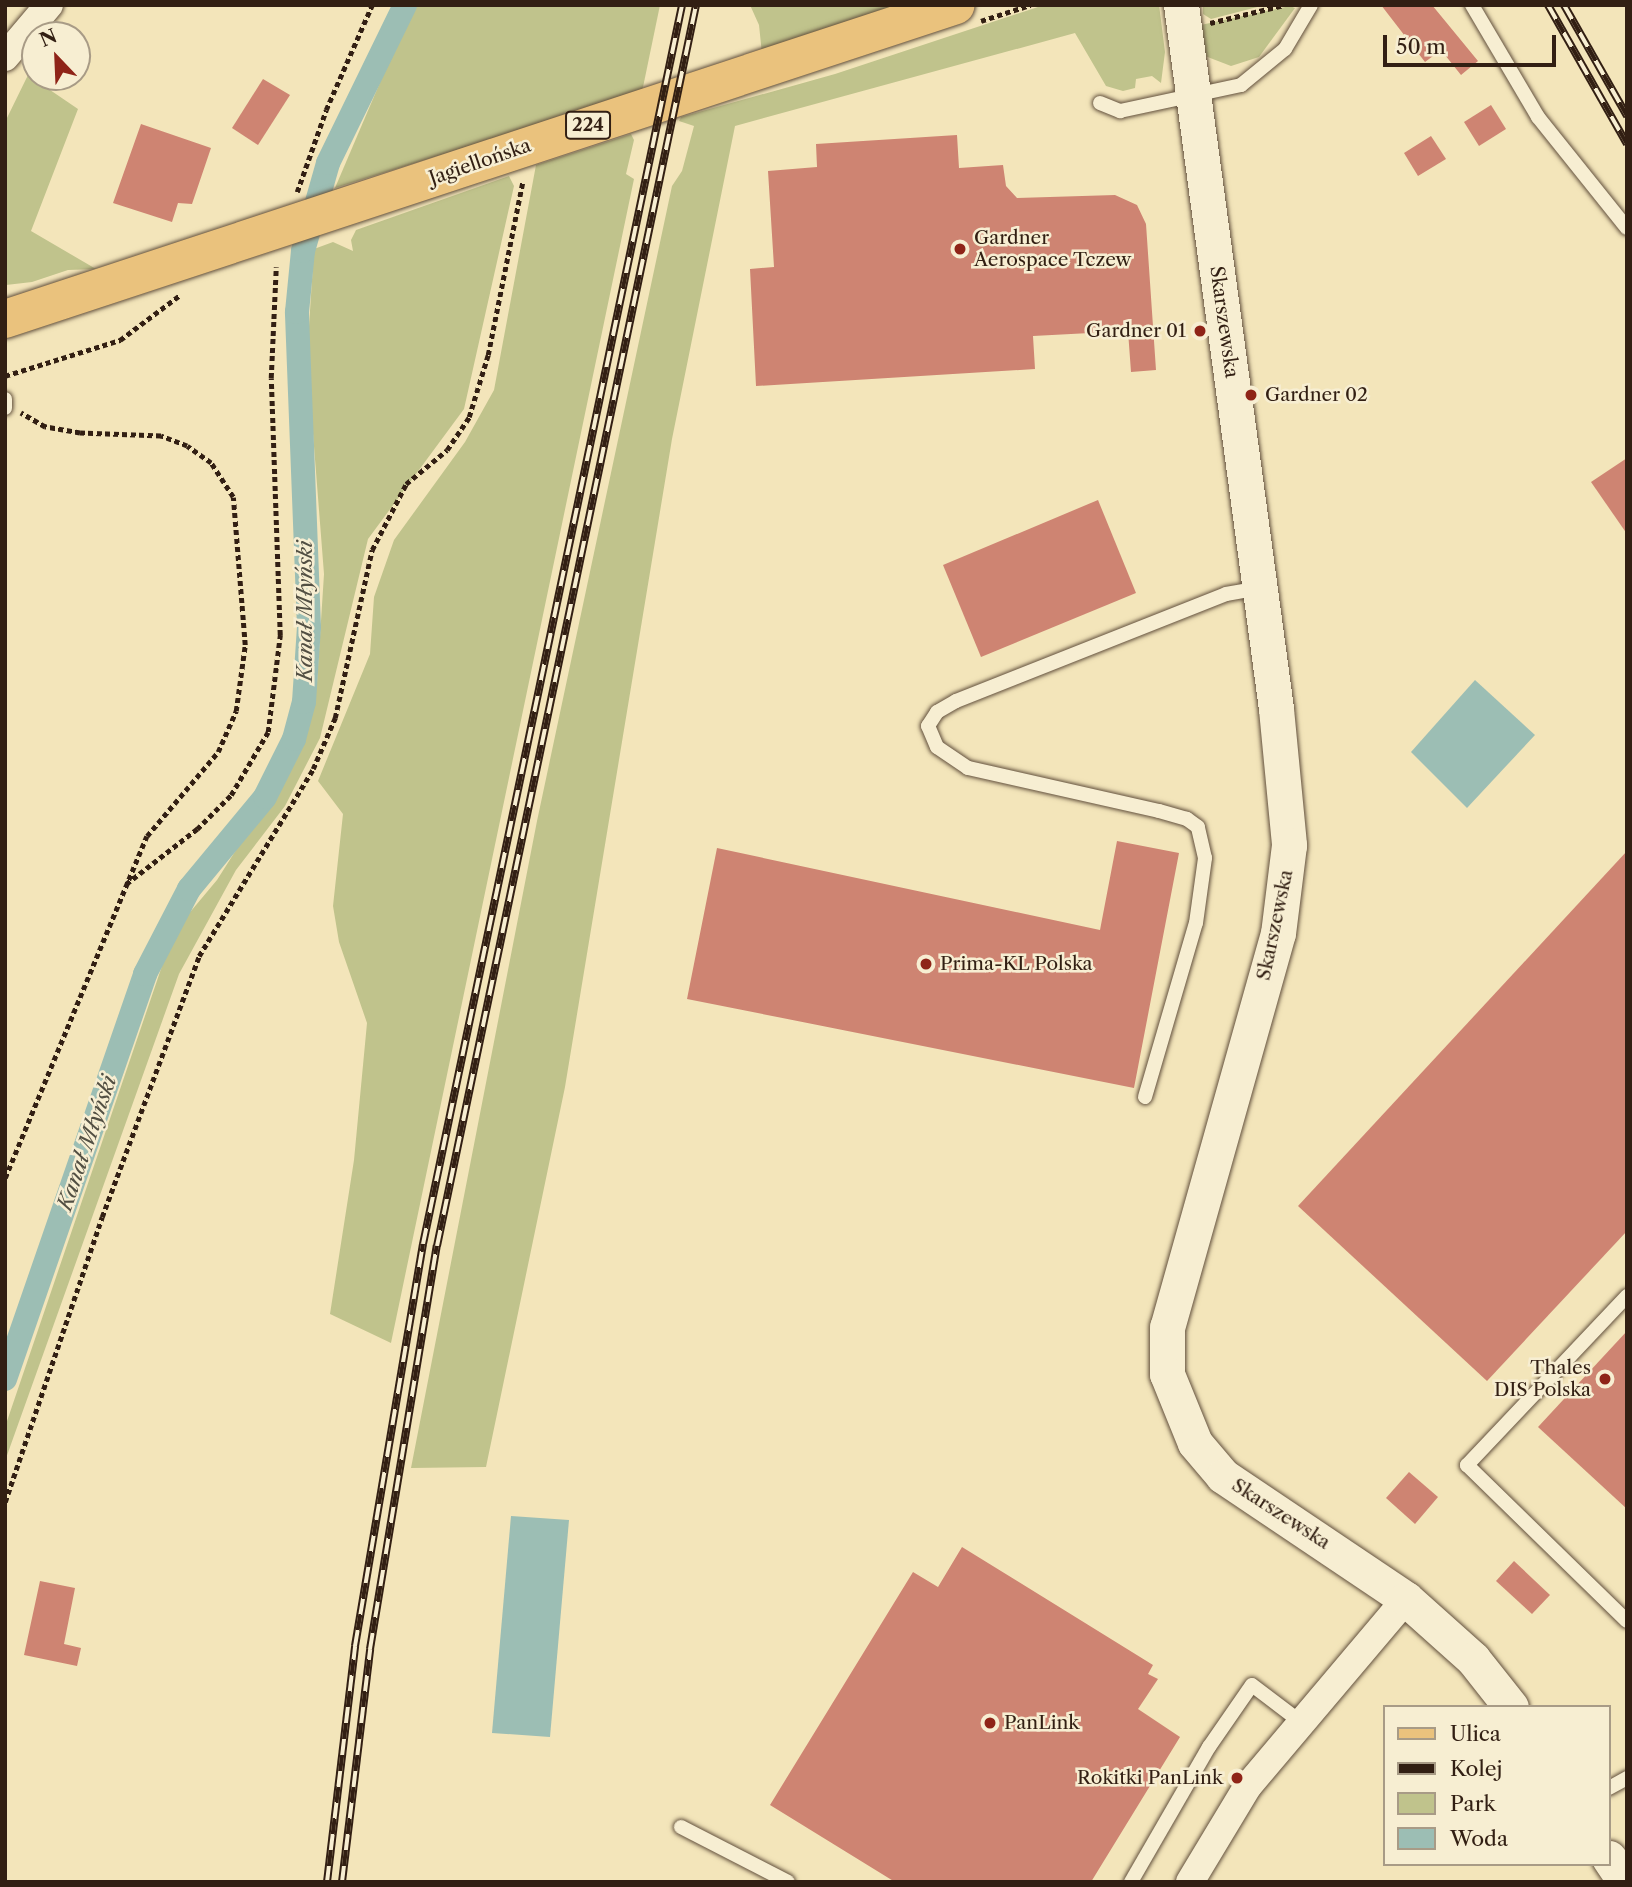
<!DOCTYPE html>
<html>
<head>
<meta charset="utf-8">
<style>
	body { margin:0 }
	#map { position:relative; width:1632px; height:1887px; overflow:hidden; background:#f3e5ba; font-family:"Libre Caslon Text",serif }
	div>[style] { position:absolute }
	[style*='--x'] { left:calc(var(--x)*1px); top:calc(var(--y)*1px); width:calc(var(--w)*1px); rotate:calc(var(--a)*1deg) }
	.green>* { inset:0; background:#c0c38c }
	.water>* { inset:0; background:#9cbeb4 }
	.canal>* { height:24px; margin:-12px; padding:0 12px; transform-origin:12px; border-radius:12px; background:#9cbeb4 }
	.building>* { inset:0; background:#ce8472 }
	.path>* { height:4.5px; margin-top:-2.25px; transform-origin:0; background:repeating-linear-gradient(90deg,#321f13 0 5px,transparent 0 8.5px) }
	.roads { filter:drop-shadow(0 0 2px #62503d) drop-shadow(0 0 2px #62503d) }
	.service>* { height:14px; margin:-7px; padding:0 7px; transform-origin:7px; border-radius:7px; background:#f7eed2 }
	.minor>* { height:28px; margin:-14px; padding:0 14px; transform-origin:14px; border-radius:14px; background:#f7eed2 }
	.tertiary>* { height:35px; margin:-17.5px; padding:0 17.5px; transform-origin:17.5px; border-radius:17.5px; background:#f7eed2 }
	.primary>* { height:38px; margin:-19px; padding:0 19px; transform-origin:19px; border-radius:19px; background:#eac27d }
	.rail>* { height:8px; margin-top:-4px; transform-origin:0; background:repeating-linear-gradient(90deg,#f7eed2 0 16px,#321f13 0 32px); box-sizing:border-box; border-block:2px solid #321f13 }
	.dots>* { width:19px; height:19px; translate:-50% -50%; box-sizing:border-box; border:4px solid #f7eed2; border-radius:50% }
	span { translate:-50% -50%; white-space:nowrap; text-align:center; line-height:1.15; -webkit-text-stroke:5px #f7eed2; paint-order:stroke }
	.shield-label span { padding:2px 5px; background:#f7eed2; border:2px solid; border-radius:5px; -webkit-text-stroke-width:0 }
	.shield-label { font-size:18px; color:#321f13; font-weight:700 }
	.street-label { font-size:19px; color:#321f13 }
	.poi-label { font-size:19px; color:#321f13 }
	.left { translate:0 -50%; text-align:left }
	.right { translate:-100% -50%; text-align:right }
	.water-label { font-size:21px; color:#524f43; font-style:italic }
	.frame { position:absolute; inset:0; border:7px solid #321f13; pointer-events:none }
	.legend { position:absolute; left:1383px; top:1705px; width:228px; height:161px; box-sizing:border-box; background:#f7eed2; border:2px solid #a89b86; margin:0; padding:9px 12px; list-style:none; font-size:21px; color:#321f13 }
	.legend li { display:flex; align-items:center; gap:14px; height:35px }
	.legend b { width:35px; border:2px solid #a89b86 }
	.north { position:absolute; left:21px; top:21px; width:70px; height:70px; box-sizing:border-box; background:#f7eed2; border:2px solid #a89b86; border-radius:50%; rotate:337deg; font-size:19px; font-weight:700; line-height:28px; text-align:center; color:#321f13 }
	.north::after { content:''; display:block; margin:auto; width:24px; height:32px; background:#8f2418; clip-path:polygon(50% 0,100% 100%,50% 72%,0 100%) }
	.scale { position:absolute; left:1383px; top:35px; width:173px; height:32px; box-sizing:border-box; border:4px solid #321f13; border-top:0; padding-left:9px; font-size:21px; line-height:24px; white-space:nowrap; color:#321f13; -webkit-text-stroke:5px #f7eed2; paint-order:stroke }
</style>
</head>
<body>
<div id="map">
	<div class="green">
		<div style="clip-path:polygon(413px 5px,660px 5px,642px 92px,335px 188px)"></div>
		<div style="clip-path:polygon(750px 5px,906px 5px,762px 54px,759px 25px)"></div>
		<div style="clip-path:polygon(1044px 5px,1159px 5px,1165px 52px,1161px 83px,1152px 76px,1136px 79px,1135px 88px,1123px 91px,1106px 86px,1075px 33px,735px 126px,672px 439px,565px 1087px,486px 1467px,411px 1468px,537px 821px,672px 186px,682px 171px,694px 126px,679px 121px,681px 117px,835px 74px)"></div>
		<div style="clip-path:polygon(1203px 5px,1265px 5px,1211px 19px,1203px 14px)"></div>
		<div style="clip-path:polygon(1290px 6px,1295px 8px,1259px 57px,1231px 66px,1205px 56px,1196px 26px)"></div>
		<div style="clip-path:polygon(28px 75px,78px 109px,31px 231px,96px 269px,68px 270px,32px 282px,6px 285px,5px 122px)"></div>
		<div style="clip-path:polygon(631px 134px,634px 140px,626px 174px,634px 179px,391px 1343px,330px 1314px,354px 1160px,367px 1023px,339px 942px,333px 906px,343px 814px,318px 781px,370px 654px,374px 597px,394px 540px,465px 442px,494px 390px,536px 165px)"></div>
		<div style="clip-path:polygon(509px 176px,514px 186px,464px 409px,368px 539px,320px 738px,285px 806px,236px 870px,179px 974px,5px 1461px,5px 1427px,162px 966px,186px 917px,217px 880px,295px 757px,306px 725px,317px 683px,324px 574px,307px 357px,314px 249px,333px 242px,353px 251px,351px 240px,356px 230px)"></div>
	</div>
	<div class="water">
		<div style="clip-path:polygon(1475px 680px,1535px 735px,1467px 808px,1411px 752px)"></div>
		<div style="clip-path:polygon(511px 1516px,569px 1520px,550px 1737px,492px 1733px)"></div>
	</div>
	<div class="canal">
		<div style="--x:5;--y:1379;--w:429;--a:-70.9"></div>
		<div style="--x:145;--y:974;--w:96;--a:-62.6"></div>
		<div style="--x:189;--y:889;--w:119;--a:-50.4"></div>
		<div style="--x:265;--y:797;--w:65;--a:-63.4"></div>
		<div style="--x:294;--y:739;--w:38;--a:-75"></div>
		<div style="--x:304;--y:702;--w:75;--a:-86.2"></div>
		<div style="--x:309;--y:627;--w:315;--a:-92.2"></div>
		<div style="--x:297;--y:312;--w:61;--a:-84.4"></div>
		<div style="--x:303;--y:251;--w:91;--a:-74.1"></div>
		<div style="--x:328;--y:163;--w:176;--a:-64"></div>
	</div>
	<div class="building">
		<div style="clip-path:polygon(1381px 5px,1432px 5px,1478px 61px,1461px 75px,1441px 50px,1425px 62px)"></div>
		<div style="clip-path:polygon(263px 79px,290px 95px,258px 145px,232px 128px)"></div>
		<div style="clip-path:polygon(1491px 105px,1506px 129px,1479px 146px,1464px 122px)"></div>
		<div style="clip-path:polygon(141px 124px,211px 148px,192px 204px,178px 203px,172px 222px,113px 203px)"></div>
		<div style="clip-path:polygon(957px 135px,959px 168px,1003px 165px,1006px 186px,1017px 198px,1115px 195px,1137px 205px,1146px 224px,1156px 370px,1131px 372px,1128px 331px,1033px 336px,1035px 369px,756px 386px,750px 269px,774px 267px,768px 171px,817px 167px,816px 144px)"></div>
		<div style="clip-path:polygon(1431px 136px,1446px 159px,1418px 176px,1404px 153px)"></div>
		<div style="clip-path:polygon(1627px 458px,1627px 534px,1591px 482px)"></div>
		<div style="clip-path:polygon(1098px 500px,1136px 593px,981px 657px,943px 565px)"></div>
		<div style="clip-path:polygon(1117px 841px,1179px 853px,1134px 1088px,687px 999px,717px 848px,1100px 930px)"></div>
		<div style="clip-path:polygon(1627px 851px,1627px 1231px,1487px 1381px,1298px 1206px)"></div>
		<div style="clip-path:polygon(1627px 1331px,1627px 1509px,1538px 1427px)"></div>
		<div style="clip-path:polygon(1409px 1472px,1438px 1497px,1415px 1524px,1386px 1498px)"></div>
		<div style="clip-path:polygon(962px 1547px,1153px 1665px,1148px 1674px,1158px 1679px,1138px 1709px,1180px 1737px,1091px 1882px,895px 1882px,770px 1805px,913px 1572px,938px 1587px)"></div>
		<div style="clip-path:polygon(1514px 1561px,1550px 1595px,1532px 1614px,1496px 1581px)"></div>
		<div style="clip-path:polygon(40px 1581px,75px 1588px,64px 1644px,81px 1648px,77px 1666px,24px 1655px)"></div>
	</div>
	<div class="path">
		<div style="--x:981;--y:21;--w:52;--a:-18.1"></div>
		<div style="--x:1210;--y:23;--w:76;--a:-13.7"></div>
		<div style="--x:297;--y:192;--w:87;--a:-70.5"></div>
		<div style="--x:326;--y:110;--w:115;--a:-66.3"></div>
		<div style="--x:5;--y:376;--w:121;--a:-17.4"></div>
		<div style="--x:120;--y:340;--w:75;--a:-36.9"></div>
		<div style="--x:126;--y:884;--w:90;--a:-37.8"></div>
		<div style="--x:197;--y:829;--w:48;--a:-45"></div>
		<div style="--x:231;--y:795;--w:73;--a:-59.6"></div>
		<div style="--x:268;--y:732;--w:98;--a:-82.9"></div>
		<div style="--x:280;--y:635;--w:257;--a:-92"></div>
		<div style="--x:271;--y:378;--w:111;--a:-87.4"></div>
		<div style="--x:5;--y:1178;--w:370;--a:-67.5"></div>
		<div style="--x:147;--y:836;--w:110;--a:-49.8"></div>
		<div style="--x:218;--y:752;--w:45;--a:-66.3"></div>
		<div style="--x:236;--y:711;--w:67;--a:-82.2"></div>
		<div style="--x:245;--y:645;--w:148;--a:-94.6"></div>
		<div style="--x:233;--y:497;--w:40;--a:-122.9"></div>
		<div style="--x:211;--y:463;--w:29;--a:-145"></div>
		<div style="--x:187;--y:446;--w:28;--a:-159"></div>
		<div style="--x:161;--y:436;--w:81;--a:-177.9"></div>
		<div style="--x:80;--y:433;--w:36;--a:-170"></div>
		<div style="--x:45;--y:427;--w:28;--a:-150"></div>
		<div style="--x:5;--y:1502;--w:301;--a:-71.2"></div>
		<div style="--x:102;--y:1217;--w:278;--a:-69.6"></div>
		<div style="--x:199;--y:956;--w:219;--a:-58.6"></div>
		<div style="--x:313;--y:769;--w:56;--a:-66.7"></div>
		<div style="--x:335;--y:718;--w:172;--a:-77.6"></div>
		<div style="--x:372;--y:550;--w:74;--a:-62.7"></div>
		<div style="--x:406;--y:484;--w:53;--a:-39.7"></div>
		<div style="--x:447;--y:450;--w:40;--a:-56"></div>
		<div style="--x:469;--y:417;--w:65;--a:-73"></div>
		<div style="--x:488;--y:355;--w:178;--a:-78.7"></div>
	</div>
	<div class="roads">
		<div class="service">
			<div style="--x:1472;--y:5;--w:130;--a:59.5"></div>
			<div style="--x:1538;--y:117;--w:142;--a:51.3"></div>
			<div style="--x:1100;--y:103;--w:22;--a:22"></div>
			<div style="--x:1120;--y:111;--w:124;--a:-12.1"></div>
			<div style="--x:1241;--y:85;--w:57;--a:-39.3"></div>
			<div style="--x:1285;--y:49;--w:51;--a:-59.4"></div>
			<div style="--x:5;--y:399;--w:9;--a:90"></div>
			<div style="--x:1145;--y:1097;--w:181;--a:-73.7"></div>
			<div style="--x:1196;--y:923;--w:66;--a:-82.1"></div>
			<div style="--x:1205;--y:858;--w:32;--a:-103"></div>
			<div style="--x:1198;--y:827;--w:14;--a:-144"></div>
			<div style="--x:1187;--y:819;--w:29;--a:-164"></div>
			<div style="--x:1159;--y:811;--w:196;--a:-167.3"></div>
			<div style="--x:968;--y:768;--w:37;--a:-146"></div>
			<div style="--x:937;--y:747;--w:23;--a:-113"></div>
			<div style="--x:928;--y:726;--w:17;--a:-57"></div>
			<div style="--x:937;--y:712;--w:22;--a:-30"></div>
			<div style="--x:956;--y:701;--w:290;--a:-21.6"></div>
			<div style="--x:1226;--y:594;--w:34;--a:-10"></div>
			<div style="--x:1627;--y:1296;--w:233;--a:133.4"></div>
			<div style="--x:1467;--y:1465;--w:223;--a:44.3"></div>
			<div style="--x:1609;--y:1788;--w:21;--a:-29"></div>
			<div style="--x:681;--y:1827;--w:120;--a:27.2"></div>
			<div style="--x:1131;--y:1882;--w:156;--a:-60"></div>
			<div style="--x:1209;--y:1747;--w:75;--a:-55.3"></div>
			<div style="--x:1252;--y:1685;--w:63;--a:37.2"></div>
		</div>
		<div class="minor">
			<div style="--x:5;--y:57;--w:68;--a:-49.8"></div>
			<div style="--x:1190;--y:1882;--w:112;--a:-58.9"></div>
			<div style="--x:1248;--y:1786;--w:245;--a:-49.8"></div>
		</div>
		<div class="tertiary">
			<div style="--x:1181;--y:5;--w:710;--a:82.31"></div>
			<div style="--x:1276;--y:709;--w:137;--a:84.5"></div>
			<div style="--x:1289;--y:845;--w:89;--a:97.1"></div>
			<div style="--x:1278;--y:933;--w:409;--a:105.7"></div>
			<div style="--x:1167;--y:1327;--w:47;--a:90"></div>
			<div style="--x:1167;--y:1374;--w:74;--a:67.9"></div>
			<div style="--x:1195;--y:1443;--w:43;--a:49.7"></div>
			<div style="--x:1223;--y:1476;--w:220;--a:33.9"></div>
			<div style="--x:1406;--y:1599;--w:90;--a:41.8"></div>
			<div style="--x:1473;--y:1659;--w:61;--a:51.6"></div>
			<div style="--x:1609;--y:1858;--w:29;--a:56"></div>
		</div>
		<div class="primary">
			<div style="--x:5;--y:319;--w:1001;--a:-18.27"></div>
		</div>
	</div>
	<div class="rail">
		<div style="--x:1548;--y:5;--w:160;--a:60.4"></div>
		<div style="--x:1564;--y:5;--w:128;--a:60.4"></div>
		<div style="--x:327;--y:1882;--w:238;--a:-83.2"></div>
		<div style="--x:355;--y:1646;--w:408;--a:-80.4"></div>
		<div style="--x:423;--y:1244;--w:1266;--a:-78.19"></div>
		<div style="--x:342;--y:1882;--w:235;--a:-83.1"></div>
		<div style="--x:370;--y:1649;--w:409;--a:-80.6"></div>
		<div style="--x:437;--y:1246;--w:1268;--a:-78.21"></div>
	</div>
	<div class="dots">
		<div style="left:960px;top:249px;background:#8f2418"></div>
		<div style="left:1200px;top:331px;background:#8f2418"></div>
		<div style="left:1251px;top:395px;background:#8f2418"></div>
		<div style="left:926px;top:964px;background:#8f2418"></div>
		<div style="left:1605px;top:1379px;background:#8f2418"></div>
		<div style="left:990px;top:1723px;background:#8f2418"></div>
		<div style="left:1237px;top:1778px;background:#8f2418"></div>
	</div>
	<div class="shield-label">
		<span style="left:588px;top:125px">224</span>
	</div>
	<div class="street-label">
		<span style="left:480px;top:162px;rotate:-19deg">Jagiellońska</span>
		<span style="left:1224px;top:322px;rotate:82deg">Skarszewska</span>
		<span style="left:1275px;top:925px;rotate:-78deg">Skarszewska</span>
		<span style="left:1281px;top:1514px;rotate:33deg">Skarszewska</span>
	</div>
	<div class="poi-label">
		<span class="left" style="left:974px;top:249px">Gardner<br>Aerospace Tczew</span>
		<span class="right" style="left:1186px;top:331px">Gardner 01</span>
		<span class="left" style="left:1265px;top:395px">Gardner 02</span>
		<span class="left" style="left:940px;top:964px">Prima-KL Polska</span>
		<span class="right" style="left:1591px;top:1379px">Thales<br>DIS Polska</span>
		<span class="left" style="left:1004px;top:1723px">PanLink</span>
		<span class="right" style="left:1223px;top:1778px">Rokitki PanLink</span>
	</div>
	<div class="water-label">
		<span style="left:305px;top:611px;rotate:-90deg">Kanał Młyński</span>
		<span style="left:87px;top:1143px;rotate:-71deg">Kanał Młyński</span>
	</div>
	<div class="frame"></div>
	<ul class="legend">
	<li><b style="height:9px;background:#eac27d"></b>Ulica</li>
	<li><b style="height:9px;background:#321f13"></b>Kolej</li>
	<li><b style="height:19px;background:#c0c38c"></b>Park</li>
	<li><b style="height:19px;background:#9cbeb4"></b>Woda</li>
	</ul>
	<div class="north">N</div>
	<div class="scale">50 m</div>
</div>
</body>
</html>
